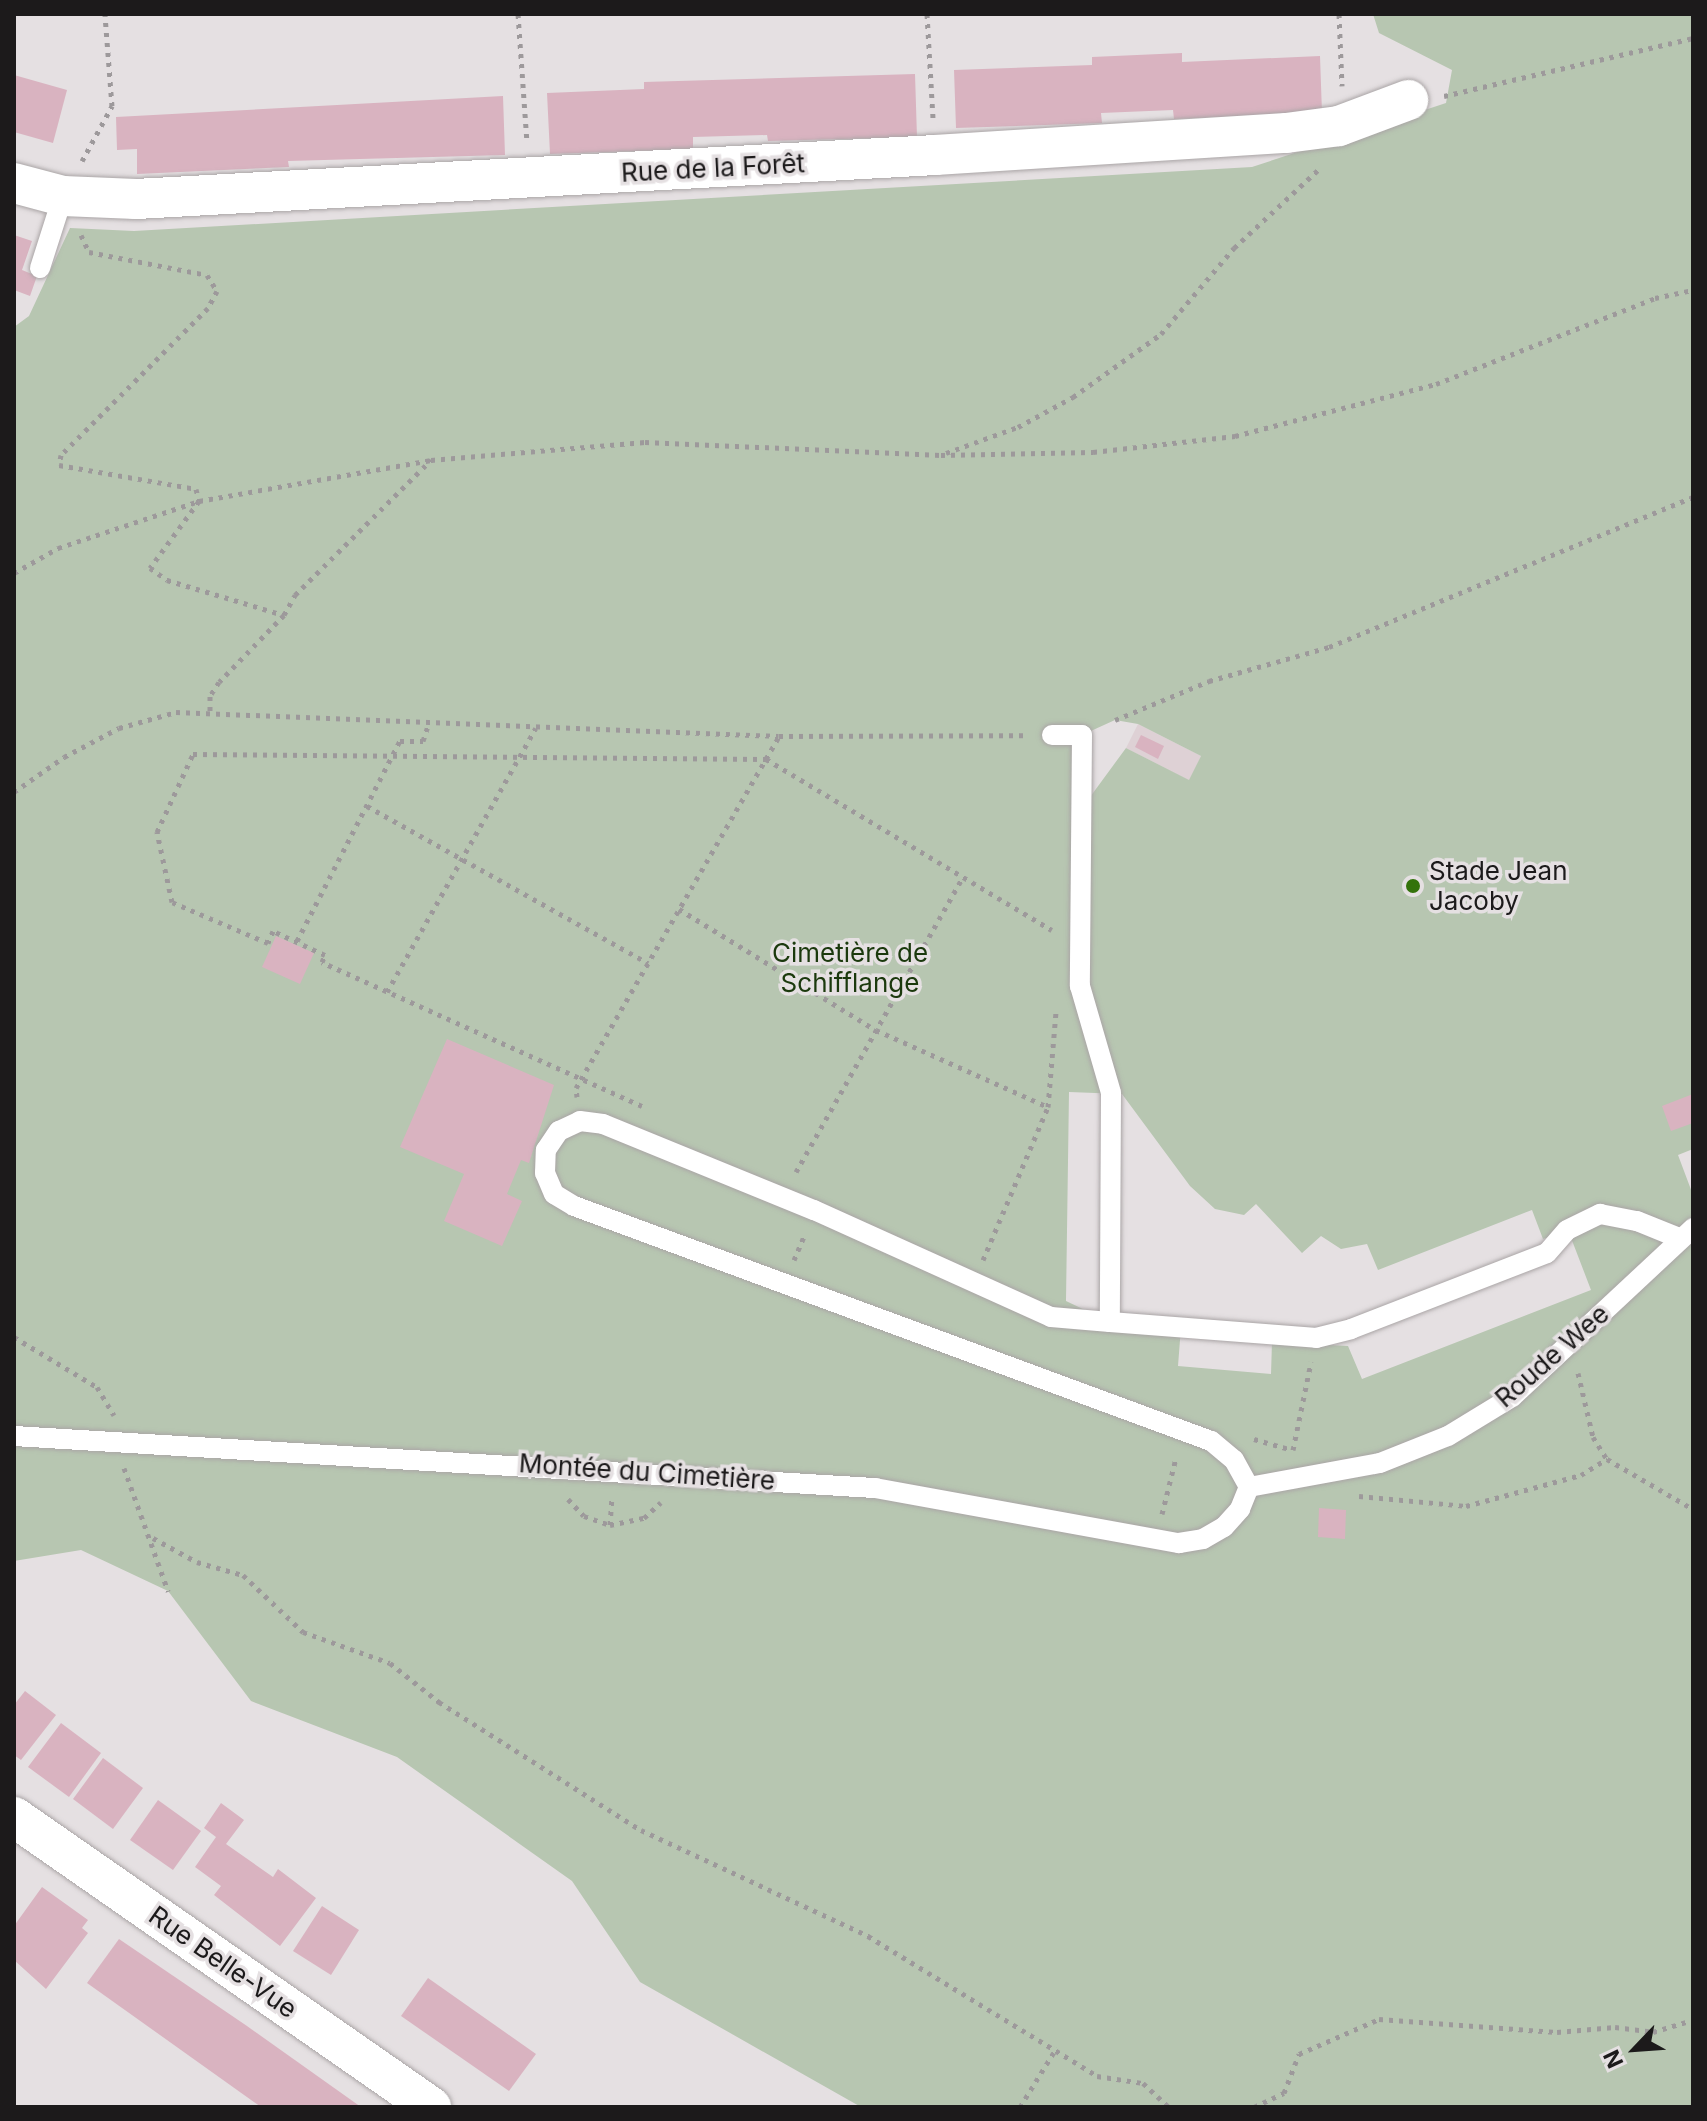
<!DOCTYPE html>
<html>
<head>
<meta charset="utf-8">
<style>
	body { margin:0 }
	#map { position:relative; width:1707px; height:2121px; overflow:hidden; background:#e5e0e2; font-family:Inter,sans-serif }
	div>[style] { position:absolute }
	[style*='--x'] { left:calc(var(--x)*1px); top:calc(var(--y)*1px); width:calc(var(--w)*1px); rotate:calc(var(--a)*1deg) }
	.built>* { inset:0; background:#ded1d5 }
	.green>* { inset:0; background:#b7c6b1 }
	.building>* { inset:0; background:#d9b3c0 }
	.path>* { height:5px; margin-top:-2.5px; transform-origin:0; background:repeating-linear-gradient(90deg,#9d999b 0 4px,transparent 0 10px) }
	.roads { filter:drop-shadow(0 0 2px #aaa5a6) drop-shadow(0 0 2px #aaa5a6) }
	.lane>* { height:20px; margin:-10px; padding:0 10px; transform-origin:10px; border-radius:10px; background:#fff }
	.street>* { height:40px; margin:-20px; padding:0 20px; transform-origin:20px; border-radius:20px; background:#fff }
	.dots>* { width:22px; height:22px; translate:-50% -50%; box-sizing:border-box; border:4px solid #e5e0e2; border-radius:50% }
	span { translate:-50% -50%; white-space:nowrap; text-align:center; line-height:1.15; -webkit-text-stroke:7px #e5e0e2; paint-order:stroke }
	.street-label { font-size:26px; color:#1c1a1b }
	.poi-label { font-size:26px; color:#1c1a1b }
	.left { translate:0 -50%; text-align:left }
	.park-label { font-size:26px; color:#1b390d }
	.frame { position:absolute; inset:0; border:16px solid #1c1a1b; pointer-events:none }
	.north { position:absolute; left:1595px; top:2009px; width:80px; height:80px; -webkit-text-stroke:6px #e5e0e2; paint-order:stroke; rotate:245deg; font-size:22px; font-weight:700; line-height:32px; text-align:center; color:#1c1a1b }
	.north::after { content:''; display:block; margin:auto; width:28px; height:36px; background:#1c1a1b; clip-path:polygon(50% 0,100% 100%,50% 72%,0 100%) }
</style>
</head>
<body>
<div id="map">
	<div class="built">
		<div style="clip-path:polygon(1138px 724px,1201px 756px,1190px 781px,1126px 748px)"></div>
	</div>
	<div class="green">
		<div style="clip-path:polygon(evenodd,1373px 14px,1693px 14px,1693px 1149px,1678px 1155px,1693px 1195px,1693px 2107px,861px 2107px,640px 1982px,572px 1881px,397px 1757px,251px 1701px,168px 1591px,81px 1550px,14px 1561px,14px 327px,29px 316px,70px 228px,134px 231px,1252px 167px,1446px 103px,1452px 70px,1379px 33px,1373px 14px,1115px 720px,1138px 724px,1201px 756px,1189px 780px,1126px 748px,1082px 808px,1082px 735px,1115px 720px,1373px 14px,1069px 1092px,1122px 1094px,1190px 1186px,1215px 1209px,1244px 1215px,1256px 1204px,1302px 1253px,1321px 1236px,1341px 1249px,1367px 1244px,1378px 1270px,1532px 1210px,1543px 1239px,1568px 1230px,1591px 1290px,1362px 1379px,1348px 1346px,1272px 1342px,1271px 1374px,1178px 1366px,1181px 1327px,1110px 1322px,1066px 1301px,1069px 1092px)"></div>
	</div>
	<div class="building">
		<div style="clip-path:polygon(1182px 53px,1182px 62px,1320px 56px,1322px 113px,1174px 119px,1173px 110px,1101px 113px,1102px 123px,956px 128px,954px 70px,1092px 65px,1092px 57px)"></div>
		<div style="clip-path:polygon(915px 74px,917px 137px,768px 141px,767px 135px,693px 137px,693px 149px,550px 154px,547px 93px,644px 89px,644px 82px)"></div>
		<div style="clip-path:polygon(14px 75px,67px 90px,53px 143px,14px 132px)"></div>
		<div style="clip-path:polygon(503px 96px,505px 155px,288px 161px,289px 167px,137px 174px,137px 149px,117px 150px,116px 117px)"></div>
		<div style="clip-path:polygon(14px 235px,32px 241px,22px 270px,37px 276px,30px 296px,14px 290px)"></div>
		<div style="clip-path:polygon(1141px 735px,1164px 746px,1158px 759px,1135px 747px)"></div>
		<div style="clip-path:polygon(276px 936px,314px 953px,300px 984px,262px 967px)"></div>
		<div style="clip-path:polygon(447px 1039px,554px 1085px,529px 1163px,521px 1160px,507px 1194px,522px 1201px,502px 1246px,444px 1221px,464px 1174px,400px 1147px)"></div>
		<div style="clip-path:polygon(1693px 1094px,1693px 1123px,1671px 1131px,1662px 1106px)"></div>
		<div style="clip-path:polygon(1319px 1508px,1346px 1510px,1345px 1539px,1318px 1537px)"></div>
		<div style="clip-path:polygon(25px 1691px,56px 1715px,21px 1760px,14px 1755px,14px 1705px)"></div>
		<div style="clip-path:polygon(61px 1723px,101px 1753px,69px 1797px,28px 1767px)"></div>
		<div style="clip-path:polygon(103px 1758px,143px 1788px,113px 1829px,73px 1799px)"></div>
		<div style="clip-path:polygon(158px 1800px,201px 1831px,173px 1870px,130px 1840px)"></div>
		<div style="clip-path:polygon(221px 1803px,244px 1820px,226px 1844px,273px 1877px,278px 1869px,316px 1898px,280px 1946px,214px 1895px,221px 1886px,195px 1867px,216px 1837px,204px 1828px)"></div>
		<div style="clip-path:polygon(42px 1887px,88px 1920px,82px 1928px,88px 1933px,46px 1989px,14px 1960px,14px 1926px)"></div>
		<div style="clip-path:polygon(322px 1906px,359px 1930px,331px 1975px,293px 1951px)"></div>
		<div style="clip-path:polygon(119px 1939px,247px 2026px,361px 2107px,261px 2107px,87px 1983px)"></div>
		<div style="clip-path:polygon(428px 1978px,536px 2054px,509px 2091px,401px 2016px)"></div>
	</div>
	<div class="path">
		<div style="--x:518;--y:14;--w:128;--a:86"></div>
		<div style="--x:927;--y:14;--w:104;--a:86.7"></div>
		<div style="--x:1339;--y:14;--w:72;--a:87.6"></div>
		<div style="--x:1444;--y:96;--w:256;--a:-13.1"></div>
		<div style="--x:82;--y:161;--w:63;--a:-61.4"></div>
		<div style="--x:112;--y:106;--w:92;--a:-94.4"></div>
		<div style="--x:81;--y:235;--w:19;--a:65"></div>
		<div style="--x:89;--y:252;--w:120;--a:11"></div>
		<div style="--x:207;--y:275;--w:19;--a:58"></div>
		<div style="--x:217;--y:291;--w:19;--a:118"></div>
		<div style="--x:208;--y:308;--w:208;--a:135"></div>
		<div style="--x:61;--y:455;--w:10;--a:101"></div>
		<div style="--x:59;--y:465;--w:139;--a:9.9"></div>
		<div style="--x:196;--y:489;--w:12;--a:76"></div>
		<div style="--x:199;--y:501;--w:83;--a:126.2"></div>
		<div style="--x:150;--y:568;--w:21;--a:35"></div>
		<div style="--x:167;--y:580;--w:122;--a:16.7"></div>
		<div style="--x:284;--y:615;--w:93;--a:134.1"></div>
		<div style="--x:219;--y:682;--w:17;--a:123"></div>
		<div style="--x:210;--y:696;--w:15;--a:90"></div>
		<div style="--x:946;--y:453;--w:77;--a:-19.9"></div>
		<div style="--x:1018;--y:427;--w:63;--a:-28.6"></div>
		<div style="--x:1073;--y:397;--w:108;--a:-35.6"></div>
		<div style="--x:1161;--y:334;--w:113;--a:-49.7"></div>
		<div style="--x:1234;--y:248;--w:117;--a:-42.9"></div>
		<div style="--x:14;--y:573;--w:51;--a:-29.6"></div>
		<div style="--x:58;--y:548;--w:149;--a:-18.4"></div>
		<div style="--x:199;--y:501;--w:236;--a:-10"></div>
		<div style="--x:431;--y:460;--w:215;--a:-4.8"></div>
		<div style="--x:645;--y:442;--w:296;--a:2.5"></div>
		<div style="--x:941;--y:455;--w:152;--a:-1.1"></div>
		<div style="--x:1093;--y:452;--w:143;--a:-6.4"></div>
		<div style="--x:1235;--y:436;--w:208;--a:-14.5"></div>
		<div style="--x:1436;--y:384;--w:235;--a:-21.4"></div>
		<div style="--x:1655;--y:298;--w:39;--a:-12"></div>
		<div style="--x:284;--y:615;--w:23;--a:-61"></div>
		<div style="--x:295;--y:595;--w:192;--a:-44.8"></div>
		<div style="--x:1115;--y:720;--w:102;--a:-22.5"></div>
		<div style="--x:1209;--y:681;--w:125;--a:-15.8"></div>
		<div style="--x:1329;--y:647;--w:394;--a:-22.4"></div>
		<div style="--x:14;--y:792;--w:61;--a:-35"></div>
		<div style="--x:64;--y:757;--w:62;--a:-27.8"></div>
		<div style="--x:119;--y:728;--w:59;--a:-15.7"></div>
		<div style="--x:176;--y:712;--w:603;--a:2.28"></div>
		<div style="--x:779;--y:736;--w:248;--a:-0.2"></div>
		<div style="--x:367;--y:806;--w:322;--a:29.2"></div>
		<div style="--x:679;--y:909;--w:231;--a:31.6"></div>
		<div style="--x:876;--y:1030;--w:188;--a:24.1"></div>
		<div style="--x:297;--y:941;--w:225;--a:-62.8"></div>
		<div style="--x:400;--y:741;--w:23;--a:0"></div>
		<div style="--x:423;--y:741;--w:19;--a:-72"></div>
		<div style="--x:387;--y:992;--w:303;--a:-60.6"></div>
		<div style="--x:577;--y:1097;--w:9;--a:-96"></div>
		<div style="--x:576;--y:1088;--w:406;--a:-60"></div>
		<div style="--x:642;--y:1106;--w:351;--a:-155.8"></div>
		<div style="--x:322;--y:962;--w:8;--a:-67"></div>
		<div style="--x:325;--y:955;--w:57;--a:-155.2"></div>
		<div style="--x:273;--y:931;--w:13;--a:113"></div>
		<div style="--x:268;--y:943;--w:104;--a:-156.9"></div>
		<div style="--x:172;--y:902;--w:72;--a:-102.1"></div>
		<div style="--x:157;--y:832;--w:86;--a:-65.2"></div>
		<div style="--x:193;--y:754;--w:573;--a:0.5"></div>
		<div style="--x:766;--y:759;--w:333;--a:30.9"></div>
		<div style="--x:796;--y:1172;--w:339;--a:-60.5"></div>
		<div style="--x:794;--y:1260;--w:26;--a:-67"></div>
		<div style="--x:983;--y:1260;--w:166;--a:-67"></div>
		<div style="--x:1048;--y:1107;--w:96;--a:-85.2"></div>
		<div style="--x:14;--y:1337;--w:97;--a:31.1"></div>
		<div style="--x:97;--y:1387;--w:33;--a:59"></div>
		<div style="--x:1578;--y:1373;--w:66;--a:76.8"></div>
		<div style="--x:1593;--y:1437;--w:26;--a:58"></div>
		<div style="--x:1607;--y:1459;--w:99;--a:30.2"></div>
		<div style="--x:1254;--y:1439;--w:37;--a:16"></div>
		<div style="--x:1293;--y:1450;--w:90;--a:-78.4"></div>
		<div style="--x:124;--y:1468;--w:131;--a:70.3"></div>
		<div style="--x:1359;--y:1496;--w:107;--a:5.3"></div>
		<div style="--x:1466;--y:1506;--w:119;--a:-15.1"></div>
		<div style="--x:1581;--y:1475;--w:31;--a:-32"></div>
		<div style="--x:568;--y:1499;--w:23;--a:47"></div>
		<div style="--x:584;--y:1516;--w:28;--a:19"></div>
		<div style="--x:610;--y:1525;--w:35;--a:-12"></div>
		<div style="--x:644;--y:1518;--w:23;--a:-43"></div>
		<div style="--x:1162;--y:1514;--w:58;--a:-76"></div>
		<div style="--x:610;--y:1525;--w:26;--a:-86"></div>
		<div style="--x:153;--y:1538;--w:50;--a:28.6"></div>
		<div style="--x:197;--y:1562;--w:48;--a:15.8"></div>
		<div style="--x:243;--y:1575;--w:83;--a:43.5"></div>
		<div style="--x:303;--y:1632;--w:92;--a:19.6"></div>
		<div style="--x:390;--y:1663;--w:63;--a:38.5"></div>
		<div style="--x:439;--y:1702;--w:239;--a:32.4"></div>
		<div style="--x:641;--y:1830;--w:251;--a:25"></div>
		<div style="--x:868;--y:1936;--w:268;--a:31.4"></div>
		<div style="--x:1097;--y:2076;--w:47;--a:8.7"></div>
		<div style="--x:1143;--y:2083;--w:35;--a:43"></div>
		<div style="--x:1020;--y:2107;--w:70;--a:-58.3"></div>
		<div style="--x:1254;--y:2107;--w:33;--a:-25"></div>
		<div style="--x:1284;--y:2093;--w:42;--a:-69"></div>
		<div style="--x:1299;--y:2054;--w:87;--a:-23.6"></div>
		<div style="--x:1379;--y:2019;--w:178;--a:4.2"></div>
		<div style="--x:1557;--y:2032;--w:58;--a:-4.9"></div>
		<div style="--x:1615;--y:2027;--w:38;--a:7"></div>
		<div style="--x:1653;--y:2032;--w:42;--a:-16.7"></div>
	</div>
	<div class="roads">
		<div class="lane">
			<div style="--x:40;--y:268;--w:76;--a:-72.3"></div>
			<div style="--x:1052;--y:735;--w:30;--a:0"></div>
			<div style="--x:1082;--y:735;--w:251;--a:90.5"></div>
			<div style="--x:1080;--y:986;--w:111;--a:73.8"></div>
			<div style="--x:1111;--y:1093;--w:229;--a:90.3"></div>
			<div style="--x:14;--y:1436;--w:863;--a:3.46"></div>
			<div style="--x:875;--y:1488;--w:309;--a:10.3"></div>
			<div style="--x:1179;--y:1543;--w:24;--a:-9"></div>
			<div style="--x:1203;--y:1539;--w:24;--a:-30"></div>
			<div style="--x:1224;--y:1527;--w:24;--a:-48"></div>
			<div style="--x:1240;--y:1509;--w:24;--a:-68"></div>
			<div style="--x:1249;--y:1487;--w:31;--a:-119"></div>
			<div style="--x:1234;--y:1460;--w:30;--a:-140"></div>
			<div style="--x:1211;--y:1441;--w:679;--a:-159.75"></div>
			<div style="--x:574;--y:1206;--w:23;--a:-149"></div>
			<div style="--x:554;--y:1194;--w:23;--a:-113"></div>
			<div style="--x:545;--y:1173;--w:23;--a:-88"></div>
			<div style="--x:546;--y:1150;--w:23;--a:-56"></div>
			<div style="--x:559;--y:1131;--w:23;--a:-25"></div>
			<div style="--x:580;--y:1121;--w:23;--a:7"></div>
			<div style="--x:603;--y:1124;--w:228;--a:22.2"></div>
			<div style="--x:814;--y:1210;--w:260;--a:24.3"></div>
			<div style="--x:1051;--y:1317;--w:59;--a:4.8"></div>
			<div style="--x:1110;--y:1322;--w:207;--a:4.4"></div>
			<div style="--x:1316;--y:1338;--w:36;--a:-14"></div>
			<div style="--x:1351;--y:1329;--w:210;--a:-21.2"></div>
			<div style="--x:1547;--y:1253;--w:30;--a:-49"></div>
			<div style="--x:1567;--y:1230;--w:37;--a:-26"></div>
			<div style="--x:1600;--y:1214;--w:38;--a:11"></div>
			<div style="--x:1637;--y:1221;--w:45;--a:22"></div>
			<div style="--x:1249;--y:1487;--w:133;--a:-10.4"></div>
			<div style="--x:1380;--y:1463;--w:73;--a:-21.7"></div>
			<div style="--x:1448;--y:1436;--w:75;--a:-31.4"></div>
			<div style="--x:1512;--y:1397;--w:248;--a:-43"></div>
		</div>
		<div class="street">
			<div style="--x:14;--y:183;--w:51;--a:14.9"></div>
			<div style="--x:63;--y:196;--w:73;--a:2.4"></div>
			<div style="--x:136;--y:199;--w:800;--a:-3.15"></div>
			<div style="--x:935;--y:155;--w:352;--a:-3.6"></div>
			<div style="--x:1286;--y:133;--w:53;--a:-7.5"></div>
			<div style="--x:1339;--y:126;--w:74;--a:-20.6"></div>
			<div style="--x:14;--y:1817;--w:508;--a:34.82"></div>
		</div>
	</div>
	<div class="dots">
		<div style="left:1413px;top:886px;background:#34730b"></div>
	</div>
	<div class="street-label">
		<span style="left:713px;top:168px;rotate:-3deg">Rue de la Forêt</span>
		<span style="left:1552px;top:1356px;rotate:-41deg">Roude Wee</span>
		<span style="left:647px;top:1472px;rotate:4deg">Montée du Cimetière</span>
		<span style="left:223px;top:1962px;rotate:35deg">Rue Belle-Vue</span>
	</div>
	<div class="poi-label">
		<span class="left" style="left:1429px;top:886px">Stade Jean<br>Jacoby</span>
	</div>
	<div class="park-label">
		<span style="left:850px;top:968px">Cimetière de<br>Schifflange</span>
	</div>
	<div class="frame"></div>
	<div class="north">N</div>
</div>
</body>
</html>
